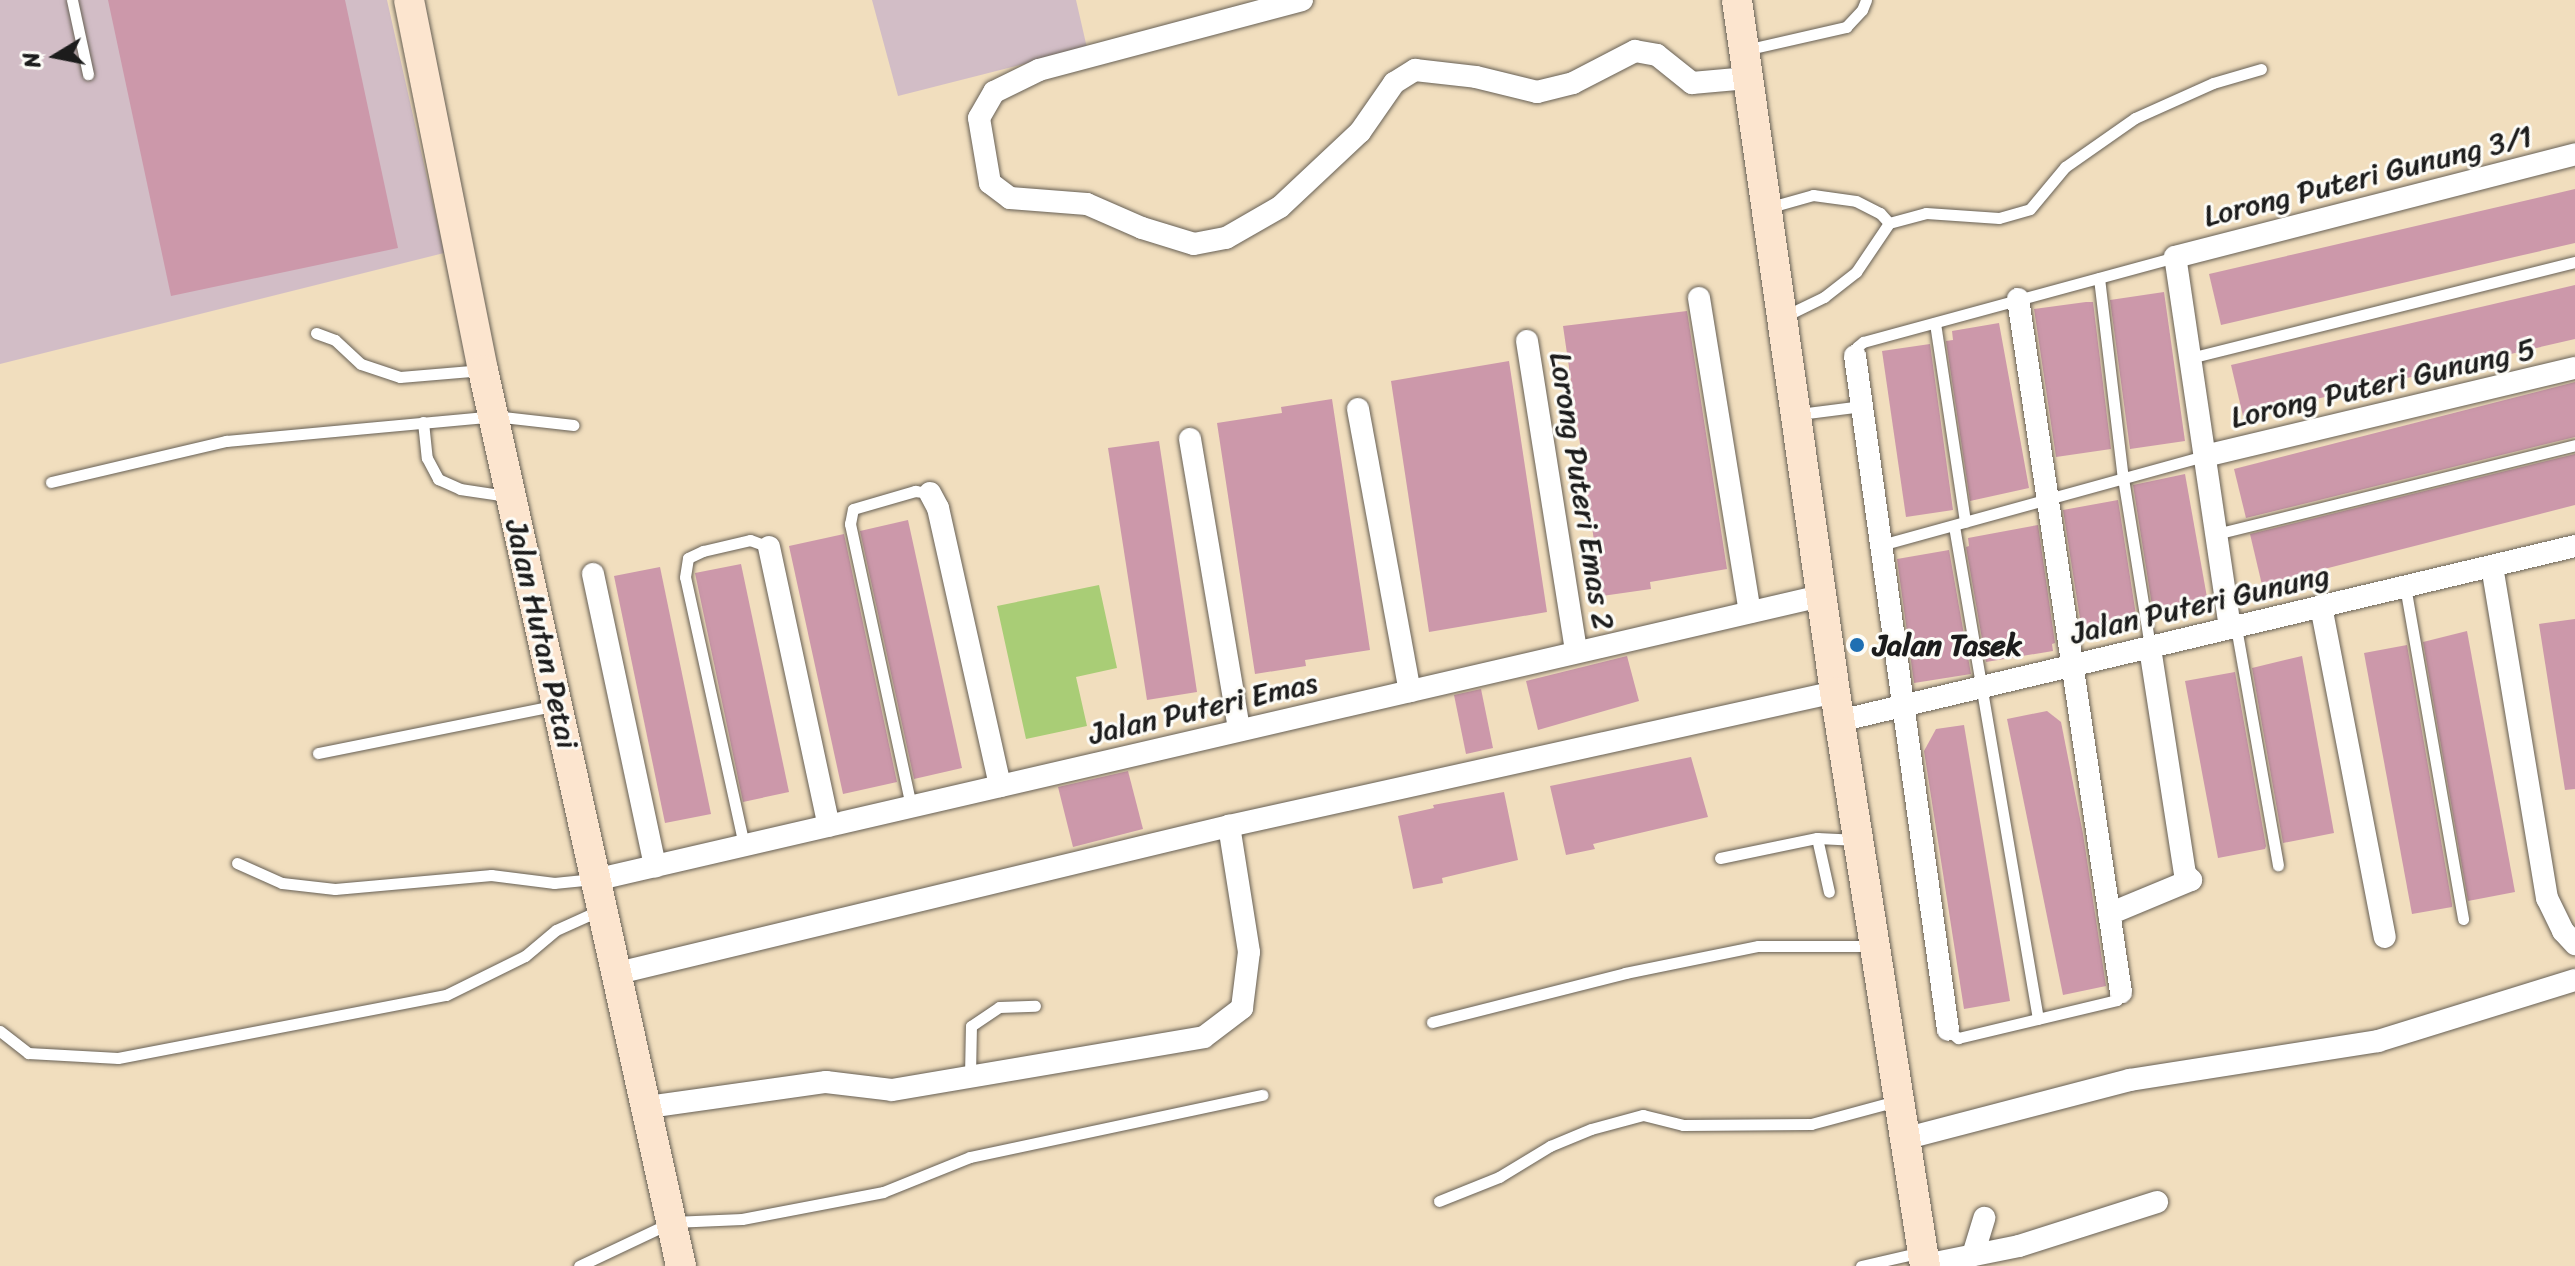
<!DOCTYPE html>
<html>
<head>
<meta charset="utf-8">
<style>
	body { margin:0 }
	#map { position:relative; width:2575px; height:1266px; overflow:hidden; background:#f1debe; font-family:Sriracha,sans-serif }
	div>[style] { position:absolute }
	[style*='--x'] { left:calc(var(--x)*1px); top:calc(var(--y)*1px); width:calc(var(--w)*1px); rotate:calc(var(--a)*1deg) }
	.industrial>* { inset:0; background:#d2bdc6 }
	.green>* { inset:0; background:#a9cd76 }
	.building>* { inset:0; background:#cc98aa }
	.roads { filter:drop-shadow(0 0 2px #676055) drop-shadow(0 0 2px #676055) }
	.lane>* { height:11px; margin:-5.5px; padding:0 5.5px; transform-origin:5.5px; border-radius:5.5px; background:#fff }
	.street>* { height:22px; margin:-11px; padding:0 11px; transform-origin:11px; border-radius:11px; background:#fff }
	.secondary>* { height:30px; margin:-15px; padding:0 15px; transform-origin:15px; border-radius:15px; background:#fce5cf }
	.dots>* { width:22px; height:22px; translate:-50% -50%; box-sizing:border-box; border:4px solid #fdfcf7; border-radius:50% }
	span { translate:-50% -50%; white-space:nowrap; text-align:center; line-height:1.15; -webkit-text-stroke:6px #fdfcf7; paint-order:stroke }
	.street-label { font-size:30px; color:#1c1c1c }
	.poi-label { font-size:30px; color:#1c1c1c; font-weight:700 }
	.left { translate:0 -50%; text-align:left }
	.north { position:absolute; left:16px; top:16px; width:80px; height:80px; -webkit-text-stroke:6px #fdfcf7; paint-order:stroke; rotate:260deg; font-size:22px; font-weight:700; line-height:32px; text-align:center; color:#1c1c1c }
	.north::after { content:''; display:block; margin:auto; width:28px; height:36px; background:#1c1c1c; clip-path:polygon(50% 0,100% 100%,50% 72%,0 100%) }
</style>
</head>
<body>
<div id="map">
	<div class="industrial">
		<div style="clip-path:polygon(0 0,387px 0,444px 253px,0 364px)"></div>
		<div style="clip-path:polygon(872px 0,1076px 0,1087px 48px,898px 96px)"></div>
	</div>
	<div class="green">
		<div style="clip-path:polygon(1099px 585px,1117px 668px,1076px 677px,1087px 726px,1026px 739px,997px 606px)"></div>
	</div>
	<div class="building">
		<div style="clip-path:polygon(108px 0,345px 0,398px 248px,171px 296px)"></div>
		<div style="clip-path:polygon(2575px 189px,2575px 243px,2221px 325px,2209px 274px)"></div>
		<div style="clip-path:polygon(2575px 285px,2575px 339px,2243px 416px,2231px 365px)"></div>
		<div style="clip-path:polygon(2164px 292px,2185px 441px,2130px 449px,2110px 300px)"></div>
		<div style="clip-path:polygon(2086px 302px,2093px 302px,2111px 449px,2056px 457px,2034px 309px)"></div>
		<div style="clip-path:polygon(1687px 311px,1727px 569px,1650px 582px,1651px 589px,1602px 596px,1563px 326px)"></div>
		<div style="clip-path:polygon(1999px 323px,2029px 488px,1970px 501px,1946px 341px,1953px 340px,1952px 331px)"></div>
		<div style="clip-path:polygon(1930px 344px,1953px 510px,1906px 517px,1882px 351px)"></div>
		<div style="clip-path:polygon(1509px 361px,1547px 612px,1429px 632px,1391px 381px)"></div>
		<div style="clip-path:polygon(2575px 382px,2575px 437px,2246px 518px,2234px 469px)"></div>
		<div style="clip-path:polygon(1332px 399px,1370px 650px,1305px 660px,1306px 666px,1255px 674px,1217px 423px,1282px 413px,1281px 407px)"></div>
		<div style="clip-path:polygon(1159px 441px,1197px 692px,1147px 700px,1108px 448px)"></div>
		<div style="clip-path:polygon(2575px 454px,2575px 505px,2262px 585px,2250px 534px)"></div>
		<div style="clip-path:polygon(2185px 474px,2208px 603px,2153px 612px,2133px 485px)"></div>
		<div style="clip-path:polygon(2118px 500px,2136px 615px,2130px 616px,2132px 629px,2083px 638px,2063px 510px)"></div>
		<div style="clip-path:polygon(908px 520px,962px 768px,914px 779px,860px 531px)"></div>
		<div style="clip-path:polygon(2038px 525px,2055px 643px,2052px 644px,2053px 651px,1986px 662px,1966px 547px,1969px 546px,1968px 538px)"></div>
		<div style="clip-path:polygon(844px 534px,897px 782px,843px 794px,789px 546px)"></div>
		<div style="clip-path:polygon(1949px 550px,1971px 674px,1914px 683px,1897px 559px)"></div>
		<div style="clip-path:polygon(741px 564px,789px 792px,743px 802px,695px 573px)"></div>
		<div style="clip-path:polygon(660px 567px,711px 814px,665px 823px,614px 576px)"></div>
		<div style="clip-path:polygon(2575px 619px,2575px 789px,2565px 790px,2539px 624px)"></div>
		<div style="clip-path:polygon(2467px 631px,2515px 892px,2468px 901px,2423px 642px)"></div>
		<div style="clip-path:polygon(2407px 645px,2452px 904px,2452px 907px,2412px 914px,2364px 653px)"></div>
		<div style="clip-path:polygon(1627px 656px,1639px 701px,1538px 730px,1526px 681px)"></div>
		<div style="clip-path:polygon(2302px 656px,2334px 833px,2283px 843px,2252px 668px)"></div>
		<div style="clip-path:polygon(2235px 672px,2266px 846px,2265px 849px,2218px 858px,2185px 681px)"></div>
		<div style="clip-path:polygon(1481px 689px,1493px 748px,1466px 754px,1454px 695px)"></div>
		<div style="clip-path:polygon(2047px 711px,2061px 722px,2083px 834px,2106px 986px,2063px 995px,2007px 719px)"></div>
		<div style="clip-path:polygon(1964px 725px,2010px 1001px,1964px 1009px,1924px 751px,1936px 729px)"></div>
		<div style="clip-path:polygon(1691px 757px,1708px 817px,1593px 844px,1595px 849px,1566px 855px,1550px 786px)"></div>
		<div style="clip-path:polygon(1128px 771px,1143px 829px,1073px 847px,1058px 787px)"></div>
		<div style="clip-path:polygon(1504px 792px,1518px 860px,1442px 878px,1443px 883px,1413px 889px,1398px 816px,1434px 808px,1433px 805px)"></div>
	</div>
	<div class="roads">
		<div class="lane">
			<div style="--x:72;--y:0;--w:76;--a:77.8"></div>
			<div style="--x:1745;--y:50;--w:104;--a:-12.8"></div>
			<div style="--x:1846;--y:27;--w:23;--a:-47"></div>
			<div style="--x:1862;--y:10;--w:11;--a:-68"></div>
			<div style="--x:1767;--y:208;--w:48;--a:-15.8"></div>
			<div style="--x:1813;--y:195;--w:43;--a:7.9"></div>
			<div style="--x:1856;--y:201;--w:27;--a:27"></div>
			<div style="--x:1880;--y:213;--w:13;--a:48"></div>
			<div style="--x:2099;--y:278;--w:201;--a:83.2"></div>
			<div style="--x:2123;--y:478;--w:171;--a:80.9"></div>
			<div style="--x:1783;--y:317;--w:46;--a:-26"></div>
			<div style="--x:1824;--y:297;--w:41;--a:-38"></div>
			<div style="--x:1856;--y:272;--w:59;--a:-56"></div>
			<div style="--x:1889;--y:223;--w:38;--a:-15"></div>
			<div style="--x:1926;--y:213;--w:73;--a:3.9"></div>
			<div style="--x:1999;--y:218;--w:32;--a:-16"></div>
			<div style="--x:2030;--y:209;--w:55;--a:-50.2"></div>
			<div style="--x:2065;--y:167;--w:85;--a:-35"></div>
			<div style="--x:2135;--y:118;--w:85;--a:-24.2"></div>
			<div style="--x:2213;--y:83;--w:50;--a:-16.3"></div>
			<div style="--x:1935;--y:323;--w:201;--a:81.4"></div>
			<div style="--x:316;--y:333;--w:20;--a:20"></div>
			<div style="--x:335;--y:340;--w:35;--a:43"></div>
			<div style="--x:361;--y:364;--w:41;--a:18.4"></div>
			<div style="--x:400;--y:377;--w:83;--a:-4.8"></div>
			<div style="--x:1855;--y:356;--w:9;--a:-77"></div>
			<div style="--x:1857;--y:347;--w:8;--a:-40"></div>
			<div style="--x:1863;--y:342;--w:323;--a:-15.2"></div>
			<div style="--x:2190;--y:358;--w:397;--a:-14"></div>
			<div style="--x:1799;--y:414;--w:64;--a:-7.2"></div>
			<div style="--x:423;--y:422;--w:36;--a:84"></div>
			<div style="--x:427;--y:458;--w:24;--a:62"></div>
			<div style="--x:438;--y:479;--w:24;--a:24"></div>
			<div style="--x:460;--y:489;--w:48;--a:8.5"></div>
			<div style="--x:51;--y:482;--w:180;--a:-13.2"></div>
			<div style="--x:226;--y:441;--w:269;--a:-5.3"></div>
			<div style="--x:494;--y:416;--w:80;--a:6.5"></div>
			<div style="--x:1954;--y:526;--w:500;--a:80.33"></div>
			<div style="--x:2216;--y:534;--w:370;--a:-13.9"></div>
			<div style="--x:1881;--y:545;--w:336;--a:-15.4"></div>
			<div style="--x:2405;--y:586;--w:338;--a:80.1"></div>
			<div style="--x:2236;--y:627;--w:242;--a:80"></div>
			<div style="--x:318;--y:753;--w:241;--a:-11.3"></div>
			<div style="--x:911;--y:806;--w:289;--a:-102.2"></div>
			<div style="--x:850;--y:524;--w:15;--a:-79"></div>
			<div style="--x:853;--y:509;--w:65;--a:-16.2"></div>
			<div style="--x:915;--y:491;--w:15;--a:8"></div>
			<div style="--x:1817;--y:838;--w:55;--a:77.5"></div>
			<div style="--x:744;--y:845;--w:274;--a:-102.4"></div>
			<div style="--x:685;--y:577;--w:19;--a:-81"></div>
			<div style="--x:688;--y:558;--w:17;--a:-25"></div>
			<div style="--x:703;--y:551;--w:48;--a:-13.2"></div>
			<div style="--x:750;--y:540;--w:20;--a:20"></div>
			<div style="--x:1720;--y:858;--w:99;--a:-11.7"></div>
			<div style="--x:1817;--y:838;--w:41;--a:2.8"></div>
			<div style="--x:237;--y:863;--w:49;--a:24"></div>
			<div style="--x:282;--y:883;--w:53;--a:6.5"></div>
			<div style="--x:335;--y:889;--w:157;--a:-5.1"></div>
			<div style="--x:491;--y:875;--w:64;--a:7.2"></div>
			<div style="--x:554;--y:883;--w:40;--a:-5.7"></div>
			<div style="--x:1432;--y:1022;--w:199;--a:-14.2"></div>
			<div style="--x:1625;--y:973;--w:136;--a:-11.5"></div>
			<div style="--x:1758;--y:946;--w:117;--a:0"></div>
			<div style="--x:1948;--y:1030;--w:13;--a:39"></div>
			<div style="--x:1958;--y:1038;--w:163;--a:-13.4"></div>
			<div style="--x:2117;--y:1000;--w:9;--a:-63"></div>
			<div style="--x:0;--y:1031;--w:36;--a:38"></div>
			<div style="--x:28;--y:1053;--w:90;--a:3.2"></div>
			<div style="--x:118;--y:1058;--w:334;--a:-10.9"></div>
			<div style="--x:446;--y:995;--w:88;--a:-26.3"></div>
			<div style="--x:525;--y:956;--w:40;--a:-40"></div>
			<div style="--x:556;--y:930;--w:48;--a:-24.4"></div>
			<div style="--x:970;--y:1076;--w:50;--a:-88.9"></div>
			<div style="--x:971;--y:1026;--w:34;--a:-34"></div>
			<div style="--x:999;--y:1007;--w:36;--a:-2"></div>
			<div style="--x:1439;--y:1201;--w:65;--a:-21.8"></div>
			<div style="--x:1499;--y:1177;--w:60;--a:-31.3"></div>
			<div style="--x:1550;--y:1146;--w:44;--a:-22.5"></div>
			<div style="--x:1591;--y:1129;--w:54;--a:-15.1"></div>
			<div style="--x:1643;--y:1115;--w:41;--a:14"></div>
			<div style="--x:1683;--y:1125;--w:128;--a:-0.4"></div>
			<div style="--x:1811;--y:1124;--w:88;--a:-15.1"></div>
			<div style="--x:579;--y:1266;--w:103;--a:-25.3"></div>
			<div style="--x:672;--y:1222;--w:70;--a:-2.5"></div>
			<div style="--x:742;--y:1219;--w:144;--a:-10.8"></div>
			<div style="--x:883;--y:1192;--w:94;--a:-21.9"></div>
			<div style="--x:970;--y:1157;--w:299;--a:-12"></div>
			<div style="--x:1861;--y:1266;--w:63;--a:-12.9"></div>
		</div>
		<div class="street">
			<div style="--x:1302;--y:0;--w:272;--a:165.1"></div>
			<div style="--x:1039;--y:70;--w:50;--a:153.9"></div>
			<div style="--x:994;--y:92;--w:30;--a:120"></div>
			<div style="--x:979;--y:118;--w:66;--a:80.4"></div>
			<div style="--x:990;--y:183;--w:25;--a:37"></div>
			<div style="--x:1010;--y:198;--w:77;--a:4.5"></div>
			<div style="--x:1087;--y:204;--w:60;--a:23.6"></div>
			<div style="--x:1142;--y:228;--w:54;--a:17.1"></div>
			<div style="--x:1194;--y:244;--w:33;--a:-11"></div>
			<div style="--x:1226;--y:238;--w:62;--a:-29.9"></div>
			<div style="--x:1280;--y:207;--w:110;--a:-43.2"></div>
			<div style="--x:1360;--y:132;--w:60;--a:-55.2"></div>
			<div style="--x:1394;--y:83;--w:25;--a:-32"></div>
			<div style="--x:1415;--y:70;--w:61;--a:6.5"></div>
			<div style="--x:1476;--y:77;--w:63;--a:13.8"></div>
			<div style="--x:1537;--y:92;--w:37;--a:-14"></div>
			<div style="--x:1573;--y:83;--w:70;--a:-27.3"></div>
			<div style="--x:1635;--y:51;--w:22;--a:10"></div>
			<div style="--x:1657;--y:55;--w:45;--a:38.7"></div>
			<div style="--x:1692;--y:83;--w:56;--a:-5.1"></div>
			<div style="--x:1699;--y:298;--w:318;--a:80.8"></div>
			<div style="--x:2018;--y:299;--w:701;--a:81.55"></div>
			<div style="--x:1527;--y:341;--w:313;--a:81"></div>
			<div style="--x:1855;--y:356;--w:680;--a:82.14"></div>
			<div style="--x:1358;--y:409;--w:287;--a:79.6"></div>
			<div style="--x:1190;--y:439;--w:295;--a:80.4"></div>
			<div style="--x:2205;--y:456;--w:380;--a:-13.4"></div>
			<div style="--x:930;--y:493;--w:17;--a:62"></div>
			<div style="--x:938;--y:508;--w:285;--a:77.4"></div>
			<div style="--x:769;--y:547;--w:285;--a:77.9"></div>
			<div style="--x:2492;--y:566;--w:337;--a:80.6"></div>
			<div style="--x:2547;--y:898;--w:37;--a:64"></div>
			<div style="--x:2563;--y:931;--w:18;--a:47"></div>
			<div style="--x:593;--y:574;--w:299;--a:78"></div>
			<div style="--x:2321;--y:606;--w:337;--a:79.1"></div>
			<div style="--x:2230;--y:628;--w:375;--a:-98.4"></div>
			<div style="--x:2175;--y:257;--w:413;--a:-14.4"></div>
			<div style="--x:1839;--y:721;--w:757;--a:-13.37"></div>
			<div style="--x:599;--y:879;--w:1254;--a:-13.04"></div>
			<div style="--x:2109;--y:914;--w:89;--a:-22.5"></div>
			<div style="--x:2191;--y:880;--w:8;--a:-135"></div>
			<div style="--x:2185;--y:874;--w:230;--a:-98.8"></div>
			<div style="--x:618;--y:973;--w:628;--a:-13.53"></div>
			<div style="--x:1229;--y:826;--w:621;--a:-12.47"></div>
			<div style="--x:648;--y:1107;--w:180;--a:-8"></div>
			<div style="--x:826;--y:1082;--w:66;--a:6.9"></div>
			<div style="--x:892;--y:1090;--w:316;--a:-9.6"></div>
			<div style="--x:1204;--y:1037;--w:48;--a:-37.3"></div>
			<div style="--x:1242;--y:1008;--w:56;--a:-82.9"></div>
			<div style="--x:1249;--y:952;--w:128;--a:-99"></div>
			<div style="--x:1907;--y:1138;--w:230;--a:-14.6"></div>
			<div style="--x:2130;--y:1080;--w:251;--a:-8.9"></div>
			<div style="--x:2378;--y:1041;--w:206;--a:-17.2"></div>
			<div style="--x:1973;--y:1255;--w:39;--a:-73"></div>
			<div style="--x:1925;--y:1265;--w:96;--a:-11.4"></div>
			<div style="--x:2019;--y:1246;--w:145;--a:-17.7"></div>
		</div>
		<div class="secondary">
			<div style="--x:409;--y:0;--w:377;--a:78.7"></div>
			<div style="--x:483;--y:370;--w:918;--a:77.54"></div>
			<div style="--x:1737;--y:0;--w:699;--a:81.94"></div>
			<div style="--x:1835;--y:692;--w:581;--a:81.09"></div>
		</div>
	</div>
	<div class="dots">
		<div style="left:1857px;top:645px;background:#1f6fb2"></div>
	</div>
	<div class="street-label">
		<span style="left:2368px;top:176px;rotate:-14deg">Lorong Puteri Gunung 3/1</span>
		<span style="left:2383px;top:383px;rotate:-13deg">Lorong Puteri Gunung 5</span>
		<span style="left:1582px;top:491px;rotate:81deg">Lorong Puteri Emas 2</span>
		<span style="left:2200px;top:604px;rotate:-13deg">Jalan Puteri Gunung</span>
		<span style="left:542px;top:634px;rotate:77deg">Jalan Hutan Petai</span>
		<span style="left:1203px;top:708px;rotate:-13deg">Jalan Puteri Emas</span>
	</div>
	<div class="poi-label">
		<span class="left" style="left:1873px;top:645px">Jalan Tasek</span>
	</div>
	<div class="north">N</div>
</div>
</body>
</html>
